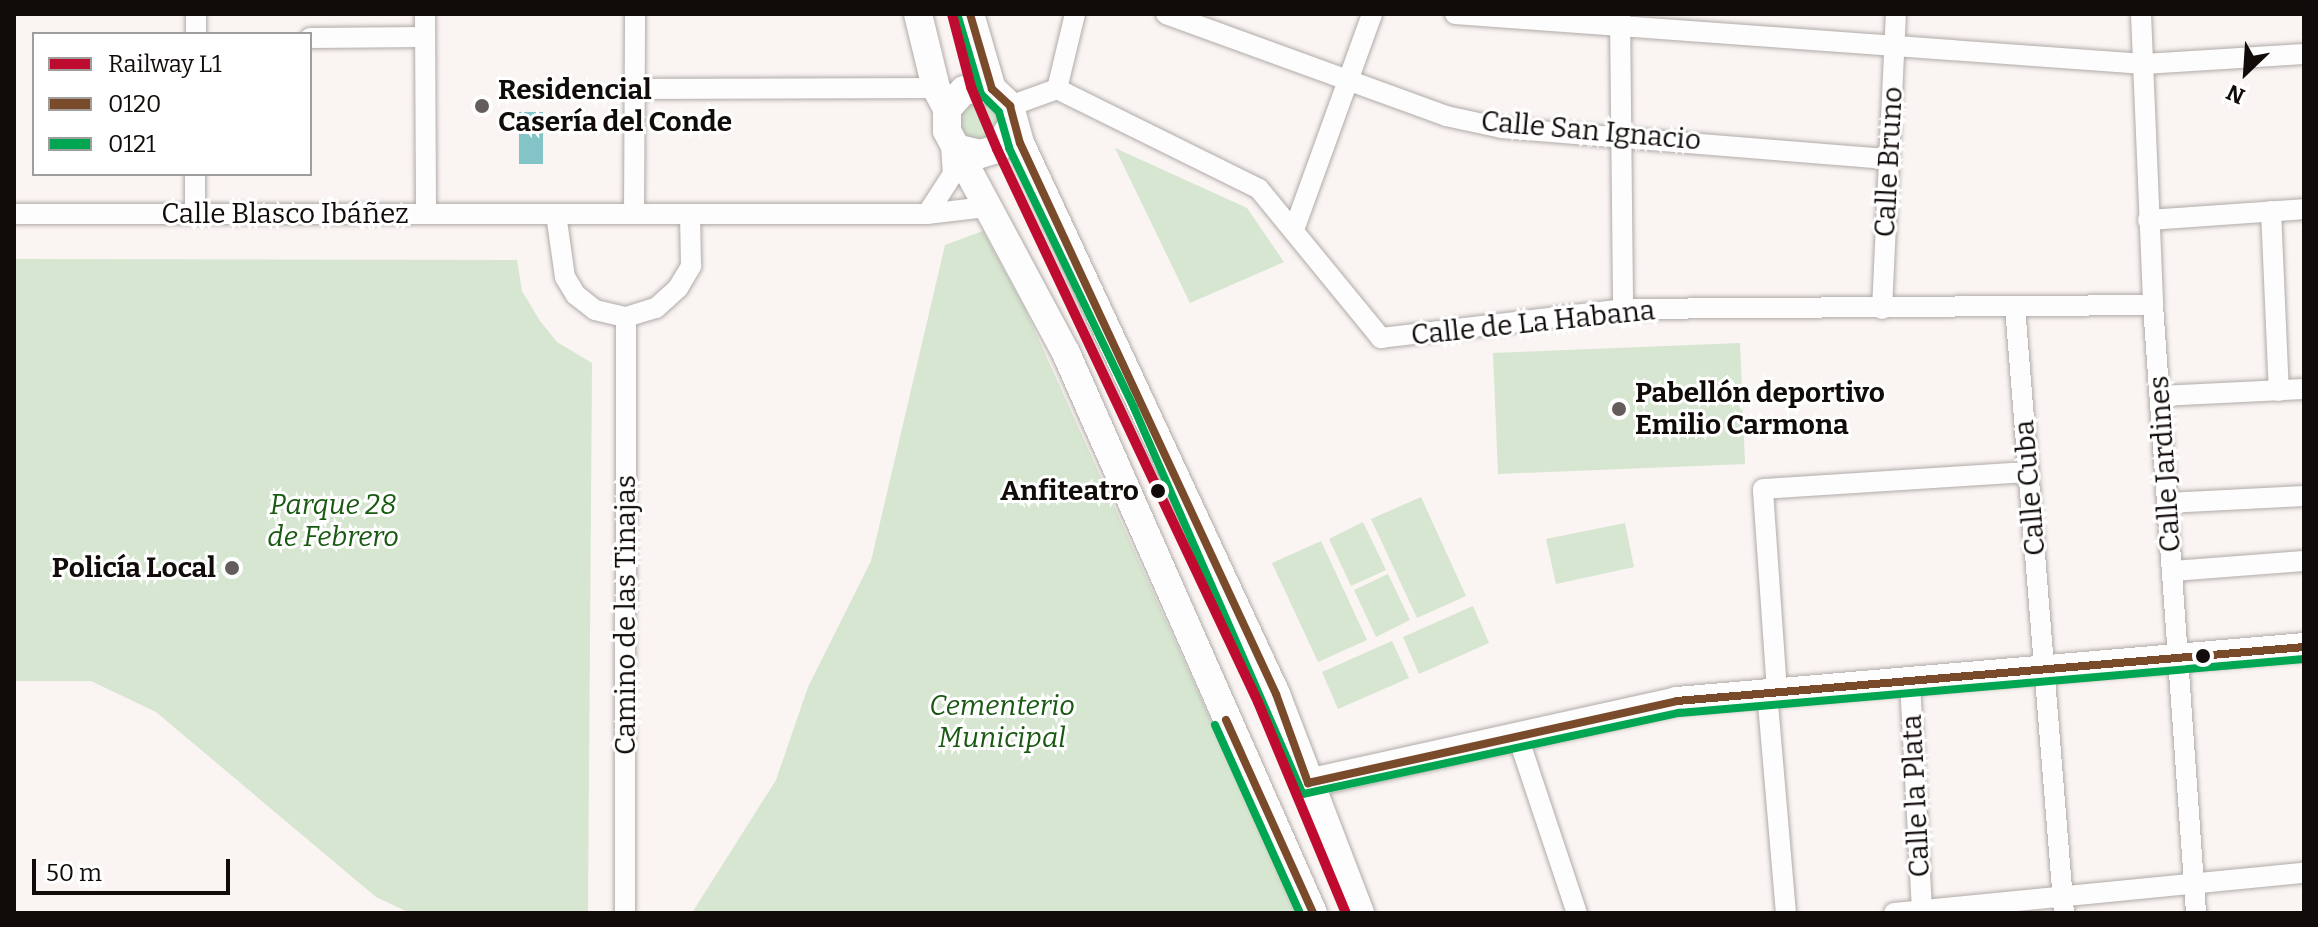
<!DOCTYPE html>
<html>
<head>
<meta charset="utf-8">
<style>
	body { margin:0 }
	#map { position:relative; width:2318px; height:927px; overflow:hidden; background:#faf4f2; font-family:Bitter,serif }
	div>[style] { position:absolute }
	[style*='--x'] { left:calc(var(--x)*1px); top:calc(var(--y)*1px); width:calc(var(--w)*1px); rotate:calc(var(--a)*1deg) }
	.green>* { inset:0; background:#d6e6d0 }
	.round { border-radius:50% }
	.water>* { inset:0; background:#83c5c6 }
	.roads { filter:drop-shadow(0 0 2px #b0aba8) drop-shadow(0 0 2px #b0aba8) }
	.street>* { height:20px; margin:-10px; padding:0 10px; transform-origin:10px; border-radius:10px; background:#fefdfd }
	.secondary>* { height:28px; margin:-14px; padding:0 14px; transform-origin:14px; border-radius:14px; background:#fefdfd }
	.bus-1>* { height:8px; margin:-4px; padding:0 4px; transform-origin:4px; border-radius:4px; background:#7a4b2a }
	.bus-2>* { height:8px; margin:-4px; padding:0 4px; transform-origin:4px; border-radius:4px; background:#00a651 }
	.rail-1>* { height:10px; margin:-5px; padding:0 5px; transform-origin:5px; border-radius:5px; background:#c00b31 }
	.dots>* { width:22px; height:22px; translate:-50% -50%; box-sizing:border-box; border:4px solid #fff; border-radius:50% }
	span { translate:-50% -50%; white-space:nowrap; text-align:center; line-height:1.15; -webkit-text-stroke:6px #fff; paint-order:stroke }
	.poi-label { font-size:28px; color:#110b09; font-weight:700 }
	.left { translate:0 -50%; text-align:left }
	.right { translate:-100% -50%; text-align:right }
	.street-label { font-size:28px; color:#110b09 }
	.stop-label { font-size:28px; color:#110b09; font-weight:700 }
	.park-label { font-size:28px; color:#195912; font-style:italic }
	.frame { position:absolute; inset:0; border:16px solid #110b09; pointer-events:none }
	.legend { position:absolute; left:32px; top:32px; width:280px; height:144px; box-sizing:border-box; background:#fff; border:2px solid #a09d9d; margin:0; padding:10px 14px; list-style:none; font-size:24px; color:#110b09 }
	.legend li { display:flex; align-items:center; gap:16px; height:40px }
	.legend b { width:40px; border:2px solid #a09d9d }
	.north { position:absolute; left:2206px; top:32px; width:80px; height:80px; -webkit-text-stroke:6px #fff; paint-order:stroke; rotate:205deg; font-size:22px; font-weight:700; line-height:32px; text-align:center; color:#110b09 }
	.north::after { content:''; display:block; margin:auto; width:28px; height:36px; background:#110b09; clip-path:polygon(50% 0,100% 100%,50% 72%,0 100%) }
	.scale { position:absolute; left:32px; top:859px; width:198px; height:36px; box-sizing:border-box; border:4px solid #110b09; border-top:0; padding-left:10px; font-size:24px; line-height:28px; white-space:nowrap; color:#110b09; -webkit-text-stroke:6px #fff; paint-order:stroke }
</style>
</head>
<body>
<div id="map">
	<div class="green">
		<div class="round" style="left:959px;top:100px;width:40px;height:40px"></div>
		<div style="clip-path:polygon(1115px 148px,1247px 208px,1284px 262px,1190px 303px)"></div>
		<div style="clip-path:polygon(983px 231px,1024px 307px,1298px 913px,692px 913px,776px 780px,808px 687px,871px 561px,945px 245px)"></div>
		<div style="clip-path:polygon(14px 259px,517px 260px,522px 291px,540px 321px,557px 342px,592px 363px,588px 913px,410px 913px,376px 897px,156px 712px,91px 681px,14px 681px)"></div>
		<div style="clip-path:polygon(1740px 343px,1745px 464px,1498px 474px,1493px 353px)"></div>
		<div style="clip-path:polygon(1421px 497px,1466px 596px,1417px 618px,1371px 519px)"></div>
		<div style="clip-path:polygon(1363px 522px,1386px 570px,1351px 586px,1329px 539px)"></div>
		<div style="clip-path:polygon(1625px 523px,1634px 567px,1556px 584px,1546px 539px)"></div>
		<div style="clip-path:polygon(1321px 541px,1367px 640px,1318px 662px,1272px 563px)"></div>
		<div style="clip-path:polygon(1388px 574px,1410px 620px,1376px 637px,1354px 590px)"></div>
		<div style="clip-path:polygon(1473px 606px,1489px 643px,1419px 674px,1403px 637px)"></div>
		<div style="clip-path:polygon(1392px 641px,1409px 678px,1338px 709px,1322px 672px)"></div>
	</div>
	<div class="water">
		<div style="clip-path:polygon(519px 112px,543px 112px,543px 164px,519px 164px)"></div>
	</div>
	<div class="roads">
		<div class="street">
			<div style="--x:425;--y:14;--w:200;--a:89.7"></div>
			<div style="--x:1166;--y:14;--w:298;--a:20"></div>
			<div style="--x:1446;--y:116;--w:57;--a:12.1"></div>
			<div style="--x:1502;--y:128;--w:388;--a:4.6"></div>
			<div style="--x:1455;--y:14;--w:691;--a:4.15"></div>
			<div style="--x:2144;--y:64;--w:160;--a:-3.6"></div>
			<div style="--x:1620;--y:14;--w:295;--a:89.4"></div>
			<div style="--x:2141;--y:14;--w:291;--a:87.6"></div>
			<div style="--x:2153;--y:305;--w:610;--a:85.95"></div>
			<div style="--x:196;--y:34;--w:20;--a:-90"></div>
			<div style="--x:310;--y:38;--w:115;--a:-0.5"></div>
			<div style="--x:635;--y:89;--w:301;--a:-0.2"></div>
			<div style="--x:1057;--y:89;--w:77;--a:-76.5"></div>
			<div style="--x:1010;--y:106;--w:50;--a:-19.9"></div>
			<div style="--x:1057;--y:89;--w:225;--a:26.3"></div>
			<div style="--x:1259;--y:189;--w:193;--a:50.7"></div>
			<div style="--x:1381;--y:338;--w:244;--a:-6.8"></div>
			<div style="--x:1623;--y:309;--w:530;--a:-0.43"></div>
			<div style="--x:2271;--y:211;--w:180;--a:87.5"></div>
			<div style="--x:14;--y:214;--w:913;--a:0"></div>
			<div style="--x:927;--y:214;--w:59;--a:-6.8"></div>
			<div style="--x:195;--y:214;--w:40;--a:-90"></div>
			<div style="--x:556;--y:214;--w:64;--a:81.9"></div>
			<div style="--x:565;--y:277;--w:21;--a:59"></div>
			<div style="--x:576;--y:295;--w:24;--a:38"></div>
			<div style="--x:595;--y:310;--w:32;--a:13"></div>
			<div style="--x:626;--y:317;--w:31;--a:-17"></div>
			<div style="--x:656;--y:308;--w:30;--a:-42"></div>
			<div style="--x:678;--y:288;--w:26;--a:-59"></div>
			<div style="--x:691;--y:266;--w:52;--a:-91.1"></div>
			<div style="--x:634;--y:214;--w:200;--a:-89.7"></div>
			<div style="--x:927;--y:214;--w:48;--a:-57"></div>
			<div style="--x:953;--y:174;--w:28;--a:-94"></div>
			<div style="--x:2148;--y:220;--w:156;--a:-4"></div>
			<div style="--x:1295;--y:227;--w:226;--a:-70.1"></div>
			<div style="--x:2015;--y:307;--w:608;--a:85.38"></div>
			<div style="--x:1882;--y:309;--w:295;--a:-87.3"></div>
			<div style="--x:2160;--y:396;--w:144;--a:-2.8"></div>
			<div style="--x:2167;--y:503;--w:137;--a:-2.9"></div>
			<div style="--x:2173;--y:571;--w:131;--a:-4.4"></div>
			<div style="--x:1910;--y:682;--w:228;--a:87"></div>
			<div style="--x:1777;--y:691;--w:202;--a:-94"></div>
			<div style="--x:1763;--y:489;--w:266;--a:-3.7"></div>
			<div style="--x:1767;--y:692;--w:222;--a:85.1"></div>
			<div style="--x:1518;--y:737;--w:186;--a:71.5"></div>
			<div style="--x:625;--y:913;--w:596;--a:-89.9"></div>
			<div style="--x:1894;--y:913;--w:412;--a:-5.6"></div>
		</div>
		<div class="secondary">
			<div style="--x:918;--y:14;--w:76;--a:76.3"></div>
			<div style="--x:936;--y:88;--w:24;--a:62"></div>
			<div style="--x:970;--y:14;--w:78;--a:73.7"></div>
			<div style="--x:960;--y:149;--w:21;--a:14"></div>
			<div style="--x:980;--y:154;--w:18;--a:-16"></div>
			<div style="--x:997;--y:149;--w:31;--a:-58"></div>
			<div style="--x:1308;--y:783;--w:378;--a:-12.5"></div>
			<div style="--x:1677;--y:701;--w:629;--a:-4.92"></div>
			<div style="--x:1313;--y:913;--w:612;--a:-113.8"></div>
			<div style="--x:1066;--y:353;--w:252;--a:-118.2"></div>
			<div style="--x:947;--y:131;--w:22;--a:-90"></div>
			<div style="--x:947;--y:109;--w:25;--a:-48"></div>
			<div style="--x:964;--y:90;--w:28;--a:-2"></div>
			<div style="--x:992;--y:89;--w:25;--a:43"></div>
			<div style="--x:1010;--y:106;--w:38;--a:75"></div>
			<div style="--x:1020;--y:143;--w:608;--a:65.08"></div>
			<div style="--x:1276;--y:694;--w:235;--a:69"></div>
		</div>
	</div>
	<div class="bus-1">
		<div style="--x:970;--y:14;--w:78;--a:73.7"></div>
		<div style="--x:992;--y:89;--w:25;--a:43"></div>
		<div style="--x:1010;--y:106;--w:38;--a:75"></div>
		<div style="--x:1020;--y:143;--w:608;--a:65.08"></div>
		<div style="--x:1276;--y:694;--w:95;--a:70.2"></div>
		<div style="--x:1308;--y:783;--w:378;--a:-12.5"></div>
		<div style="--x:1677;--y:701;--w:629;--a:-4.92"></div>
		<div style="--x:1226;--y:720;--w:212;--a:65.7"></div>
	</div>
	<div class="bus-2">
		<div style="--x:958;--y:17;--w:80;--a:73.4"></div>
		<div style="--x:981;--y:94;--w:25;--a:45"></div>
		<div style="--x:999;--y:112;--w:37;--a:74"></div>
		<div style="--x:1009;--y:148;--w:288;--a:64.3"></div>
		<div style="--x:1134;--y:408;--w:421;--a:66.4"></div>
		<div style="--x:1303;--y:794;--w:385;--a:-12.2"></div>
		<div style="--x:1679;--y:713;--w:627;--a:-4.94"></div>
		<div style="--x:1215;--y:725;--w:206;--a:65.7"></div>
	</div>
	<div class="rail-1">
		<div style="--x:952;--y:14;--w:75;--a:75.4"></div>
		<div style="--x:971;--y:87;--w:67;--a:67.2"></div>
		<div style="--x:997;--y:149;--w:611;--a:64.73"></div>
		<div style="--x:1258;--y:702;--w:229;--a:67.4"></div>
	</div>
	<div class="dots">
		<div style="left:482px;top:106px;background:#635d5b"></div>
		<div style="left:1619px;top:409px;background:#635d5b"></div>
		<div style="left:1158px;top:491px;background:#110b09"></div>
		<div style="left:232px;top:568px;background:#635d5b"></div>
		<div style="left:2203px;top:656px;background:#110b09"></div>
	</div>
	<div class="poi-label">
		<span class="left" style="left:498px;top:106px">Residencial<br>Casería del Conde</span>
		<span class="left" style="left:1635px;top:409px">Pabellón deportivo<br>Emilio Carmona</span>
		<span class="right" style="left:216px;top:568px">Policía Local</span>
	</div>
	<div class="street-label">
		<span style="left:1591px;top:131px;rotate:5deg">Calle San Ignacio</span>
		<span style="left:1889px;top:162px;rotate:-87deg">Calle Bruno</span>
		<span style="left:285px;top:214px">Calle Blasco Ibáñez</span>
		<span style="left:1533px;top:323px;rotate:-6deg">Calle de La Habana</span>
		<span style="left:2165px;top:464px;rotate:-94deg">Calle Jardines</span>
		<span style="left:2030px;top:488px;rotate:-95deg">Calle Cuba</span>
		<span style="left:626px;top:615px;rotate:-90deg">Camino de las Tinajas</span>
		<span style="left:1916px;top:796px;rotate:-93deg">Calle la Plata</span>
	</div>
	<div class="stop-label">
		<span class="right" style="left:1139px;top:491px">Anfiteatro</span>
	</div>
	<div class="park-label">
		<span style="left:333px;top:521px">Parque 28<br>de Febrero</span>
		<span style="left:1002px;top:722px">Cementerio<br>Municipal</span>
	</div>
	<div class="frame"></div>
	<ul class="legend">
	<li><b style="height:10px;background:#c00b31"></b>Railway L1</li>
	<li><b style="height:10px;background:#7a4b2a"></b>0120</li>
	<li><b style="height:10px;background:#00a651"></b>0121</li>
	</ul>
	<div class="north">N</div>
	<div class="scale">50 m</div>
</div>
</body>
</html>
